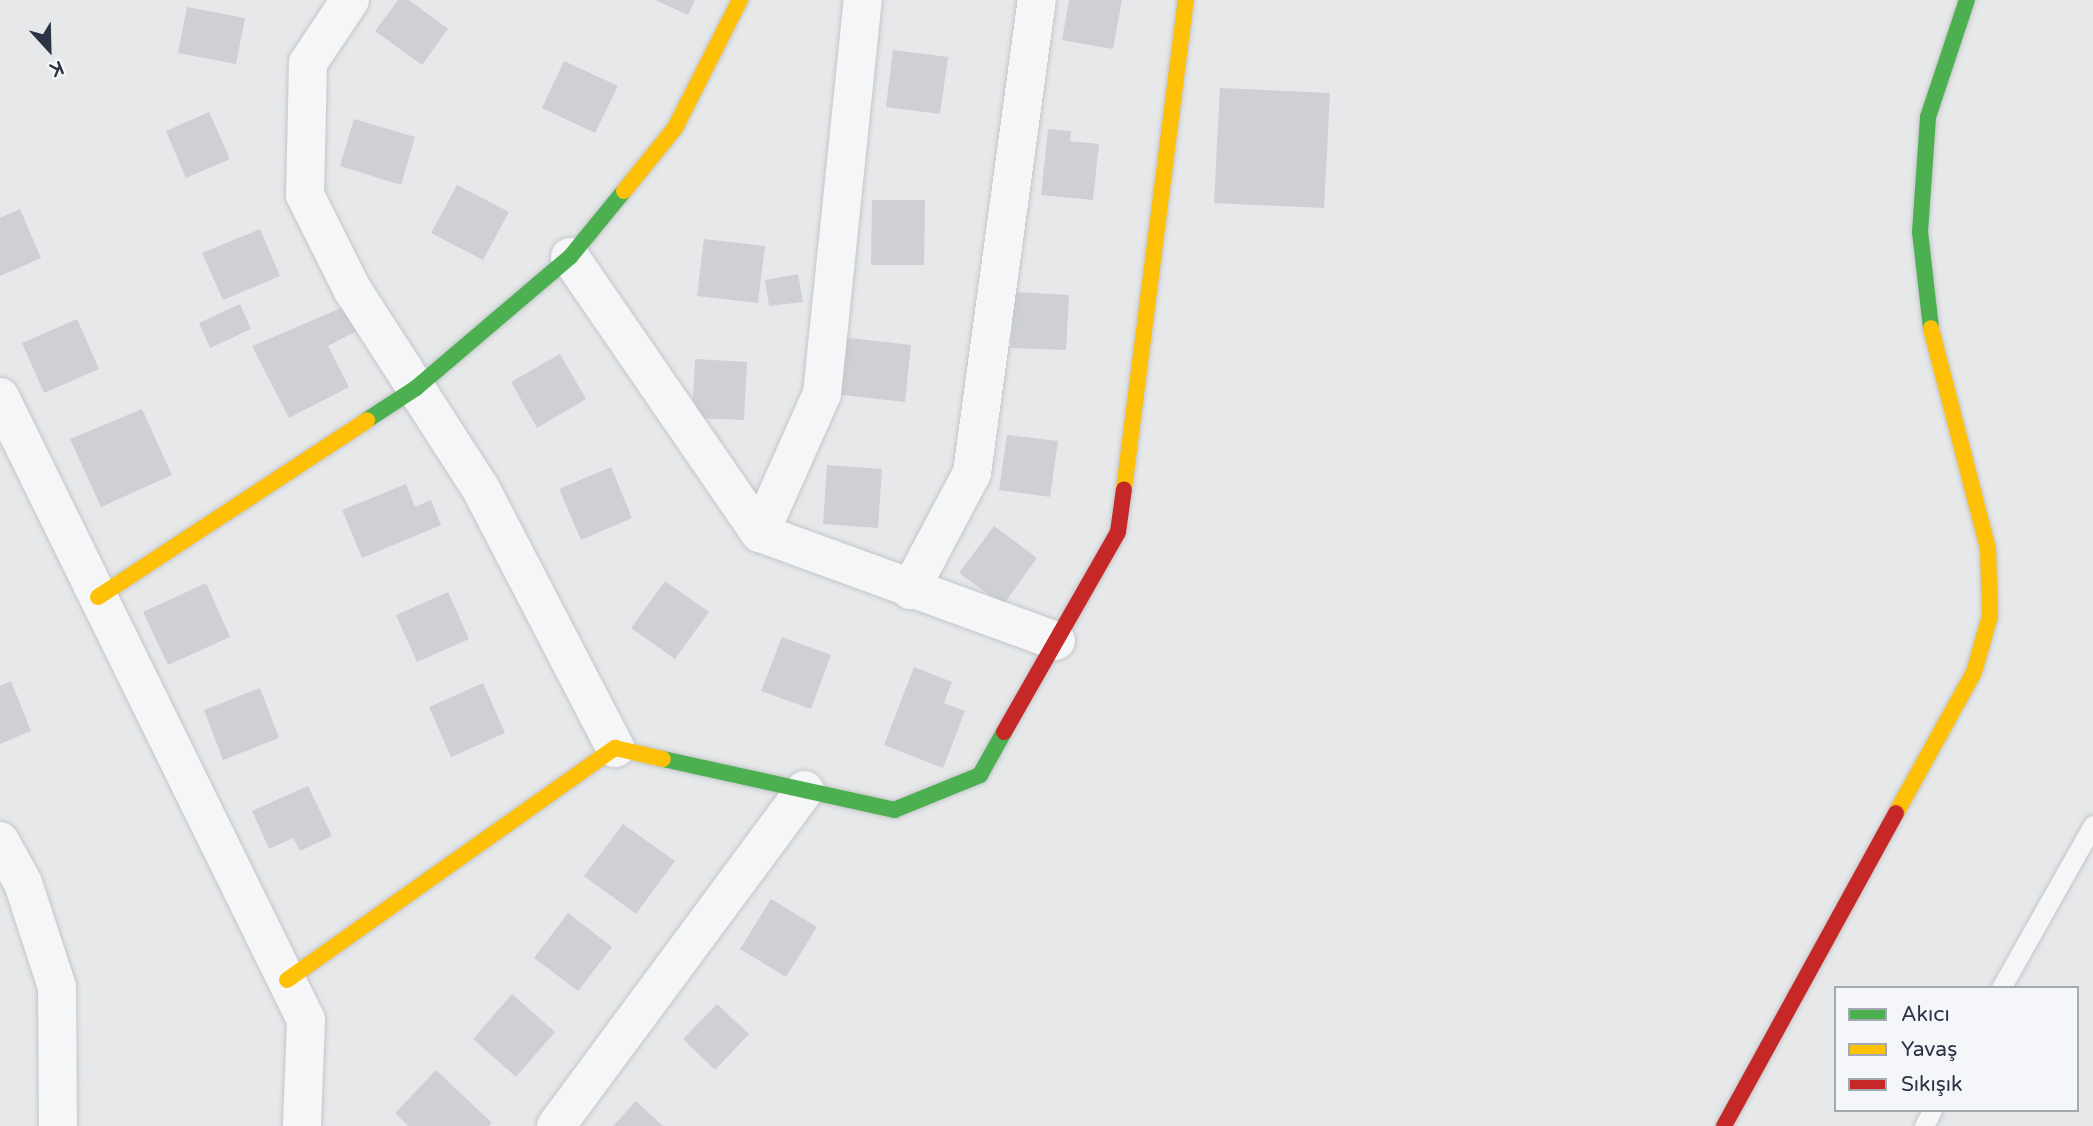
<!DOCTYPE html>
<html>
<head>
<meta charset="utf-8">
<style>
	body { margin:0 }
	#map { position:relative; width:2093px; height:1126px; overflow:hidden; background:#e6e8ea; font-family:"Varela Round",sans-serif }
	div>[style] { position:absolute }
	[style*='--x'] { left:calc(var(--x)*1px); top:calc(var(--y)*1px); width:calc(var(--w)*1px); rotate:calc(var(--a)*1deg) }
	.building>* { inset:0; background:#ced0d3 }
	.roads { filter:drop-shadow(0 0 2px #c4c6c8) drop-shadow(0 0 2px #c4c6c8) }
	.lane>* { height:19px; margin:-9.5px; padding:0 9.5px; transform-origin:9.5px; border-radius:9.5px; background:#f5f6f7 }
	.street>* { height:38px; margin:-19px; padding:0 19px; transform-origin:19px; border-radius:19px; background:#f5f6f7 }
	.fast>* { height:16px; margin:-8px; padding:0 8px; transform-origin:8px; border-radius:8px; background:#4caf50 }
	.slow>* { height:16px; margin:-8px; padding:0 8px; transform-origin:8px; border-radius:8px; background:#ffc107 }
	.jam>* { height:16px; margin:-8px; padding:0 8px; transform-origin:8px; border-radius:8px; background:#c62828 }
	span { translate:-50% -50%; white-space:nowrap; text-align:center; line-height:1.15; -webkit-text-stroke:6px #f4f6f9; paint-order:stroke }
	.legend { position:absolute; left:1834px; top:986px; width:245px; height:126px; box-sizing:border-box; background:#f4f6f9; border:2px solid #a4a8b1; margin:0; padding:9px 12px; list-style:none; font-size:21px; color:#2b3445 }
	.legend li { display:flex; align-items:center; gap:14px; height:35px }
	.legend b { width:35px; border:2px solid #a4a8b1 }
	.north { position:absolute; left:14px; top:14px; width:70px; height:70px; -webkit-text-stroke:5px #f4f6f9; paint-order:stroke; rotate:158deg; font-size:19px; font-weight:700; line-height:28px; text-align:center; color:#2b3445 }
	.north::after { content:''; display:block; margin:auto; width:24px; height:32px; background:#2b3445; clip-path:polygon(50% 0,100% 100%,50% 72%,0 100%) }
</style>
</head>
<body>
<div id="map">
	<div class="building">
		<div style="clip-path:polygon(398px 0,409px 0,448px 29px,422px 65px,375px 31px)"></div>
		<div style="clip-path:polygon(655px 0,695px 0,688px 15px)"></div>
		<div style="clip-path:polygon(1069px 0,1122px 0,1113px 49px,1062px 40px)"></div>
		<div style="clip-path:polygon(187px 7px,245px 18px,236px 64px,178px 53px)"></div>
		<div style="clip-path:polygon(893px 50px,948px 57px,940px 114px,886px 107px)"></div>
		<div style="clip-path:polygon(564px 61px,618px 86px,595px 133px,542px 108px)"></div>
		<div style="clip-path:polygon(1220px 88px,1330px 93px,1324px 208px,1214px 203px)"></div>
		<div style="clip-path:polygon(209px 112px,230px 159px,186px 178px,166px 131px)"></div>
		<div style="clip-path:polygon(354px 119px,415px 137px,401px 185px,340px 166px)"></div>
		<div style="clip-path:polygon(1048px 129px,1071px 131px,1070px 141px,1099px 144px,1093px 200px,1041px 195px)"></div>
		<div style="clip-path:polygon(457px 185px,509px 212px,483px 260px,431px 233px)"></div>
		<div style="clip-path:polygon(872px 200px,925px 200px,924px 265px,871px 265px)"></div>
		<div style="clip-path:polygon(20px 209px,41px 258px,0 276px,0 218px)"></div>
		<div style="clip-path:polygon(260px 229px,280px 276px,223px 300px,202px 253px)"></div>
		<div style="clip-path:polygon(704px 239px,765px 246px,758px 303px,697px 296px)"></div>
		<div style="clip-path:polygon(798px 274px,803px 302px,769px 306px,765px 280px)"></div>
		<div style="clip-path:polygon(1014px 292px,1069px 295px,1066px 350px,1011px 348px)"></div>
		<div style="clip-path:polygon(240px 304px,251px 329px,210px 348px,199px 323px)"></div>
		<div style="clip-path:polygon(346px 306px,358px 330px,328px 346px,349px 387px,289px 418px,252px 346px)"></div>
		<div style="clip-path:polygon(77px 319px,99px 369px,44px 393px,22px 343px)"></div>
		<div style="clip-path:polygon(840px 337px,911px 345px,905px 402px,834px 394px)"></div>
		<div style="clip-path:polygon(560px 354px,586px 399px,537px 428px,511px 382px)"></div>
		<div style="clip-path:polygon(695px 359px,747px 362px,744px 420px,692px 418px)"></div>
		<div style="clip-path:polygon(142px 409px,172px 475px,101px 507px,70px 439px)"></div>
		<div style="clip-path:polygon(1007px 435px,1058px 441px,1050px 497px,999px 490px)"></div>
		<div style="clip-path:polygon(827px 465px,882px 469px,878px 528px,823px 524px)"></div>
		<div style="clip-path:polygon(611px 467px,632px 518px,581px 540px,559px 489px)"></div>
		<div style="clip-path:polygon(406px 484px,415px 507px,431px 500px,441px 525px,362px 558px,342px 510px)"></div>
		<div style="clip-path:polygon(994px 526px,1037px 558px,1003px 605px,959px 573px)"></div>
		<div style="clip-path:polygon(665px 581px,709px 612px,675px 659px,631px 628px)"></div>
		<div style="clip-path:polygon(206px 583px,230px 637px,168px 665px,143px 612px)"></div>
		<div style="clip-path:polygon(448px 592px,469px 639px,417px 662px,396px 615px)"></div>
		<div style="clip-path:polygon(782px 637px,831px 655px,811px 709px,761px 691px)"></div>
		<div style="clip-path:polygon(914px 667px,952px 682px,944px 703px,965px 711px,943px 768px,884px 745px)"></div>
		<div style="clip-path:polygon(11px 681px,31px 731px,0 744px,0 686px)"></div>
		<div style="clip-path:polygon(483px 683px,505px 733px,451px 757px,429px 707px)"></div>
		<div style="clip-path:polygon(260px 688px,279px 738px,223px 760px,204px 710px)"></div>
		<div style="clip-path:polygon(308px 786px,332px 836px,300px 851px,293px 838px,269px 849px,252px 811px)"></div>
		<div style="clip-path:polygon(623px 824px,675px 861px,636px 914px,584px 876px)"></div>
		<div style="clip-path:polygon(771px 899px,817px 927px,786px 977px,740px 949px)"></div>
		<div style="clip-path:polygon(568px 913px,612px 947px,578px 991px,534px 958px)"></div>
		<div style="clip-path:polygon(512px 994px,555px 1032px,516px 1077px,473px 1039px)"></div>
		<div style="clip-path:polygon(717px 1004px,749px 1034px,715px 1070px,683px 1039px)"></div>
		<div style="clip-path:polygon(436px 1070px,492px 1123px,489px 1126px,408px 1126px,395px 1113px)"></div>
		<div style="clip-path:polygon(636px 1101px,663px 1126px,613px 1126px)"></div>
	</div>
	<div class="roads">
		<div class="lane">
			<div style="--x:2001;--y:988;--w:187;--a:-60.6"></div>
			<div style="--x:1924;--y:1126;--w:18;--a:-63"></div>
		</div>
		<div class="street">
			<div style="--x:350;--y:0;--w:76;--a:123.7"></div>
			<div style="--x:308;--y:63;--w:132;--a:91.3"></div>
			<div style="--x:305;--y:195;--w:105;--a:63.4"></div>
			<div style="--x:352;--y:289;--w:238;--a:57.2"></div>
			<div style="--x:481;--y:489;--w:292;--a:62.6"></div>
			<div style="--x:570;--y:257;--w:335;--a:55.5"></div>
			<div style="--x:760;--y:533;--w:315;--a:20"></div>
			<div style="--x:0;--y:397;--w:694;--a:63.84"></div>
			<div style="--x:306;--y:1020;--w:106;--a:92.2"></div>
			<div style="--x:760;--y:533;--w:152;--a:-66"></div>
			<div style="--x:822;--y:394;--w:396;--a:-84.1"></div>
			<div style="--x:910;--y:590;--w:132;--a:-62.1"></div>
			<div style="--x:972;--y:473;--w:477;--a:-82.2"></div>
			<div style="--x:0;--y:841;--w:48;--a:61.3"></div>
			<div style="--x:23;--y:883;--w:109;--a:71.9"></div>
			<div style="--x:57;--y:987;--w:139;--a:89.6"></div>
			<div style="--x:556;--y:1126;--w:418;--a:-53.5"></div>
		</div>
		<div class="fast">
			<div style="--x:1931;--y:328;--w:97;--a:-96.5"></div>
			<div style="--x:1920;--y:232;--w:115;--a:-86"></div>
			<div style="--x:1928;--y:117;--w:123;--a:-71.6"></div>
			<div style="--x:367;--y:420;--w:59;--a:-33.1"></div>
			<div style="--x:416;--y:388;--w:202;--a:-40.4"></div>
			<div style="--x:570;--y:257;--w:85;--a:-50.7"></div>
			<div style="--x:663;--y:759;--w:237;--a:12.4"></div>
			<div style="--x:894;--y:810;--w:93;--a:-22.1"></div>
			<div style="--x:980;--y:775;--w:49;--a:-60.8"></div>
		</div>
		<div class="slow">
			<div style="--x:624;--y:191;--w:81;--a:-51"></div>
			<div style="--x:675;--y:128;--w:144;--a:-63.1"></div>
			<div style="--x:1124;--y:489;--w:493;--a:-82.8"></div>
			<div style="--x:98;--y:597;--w:322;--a:-33.3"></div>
			<div style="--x:1896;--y:813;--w:161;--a:-61"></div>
			<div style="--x:1974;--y:672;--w:58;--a:-74.1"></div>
			<div style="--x:1990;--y:616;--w:67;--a:-91.7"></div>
			<div style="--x:1988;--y:549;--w:228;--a:-104.5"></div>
			<div style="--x:287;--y:980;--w:402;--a:-35.3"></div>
			<div style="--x:615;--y:748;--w:49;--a:12.9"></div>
		</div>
		<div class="jam">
			<div style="--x:1004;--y:732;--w:230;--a:-60.3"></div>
			<div style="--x:1118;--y:532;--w:43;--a:-82.1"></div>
			<div style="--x:1724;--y:1126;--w:357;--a:-61.2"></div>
		</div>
	</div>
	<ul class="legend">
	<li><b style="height:9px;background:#4caf50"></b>Akıcı</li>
	<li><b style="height:9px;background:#ffc107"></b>Yavaş</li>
	<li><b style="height:9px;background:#c62828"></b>Sıkışık</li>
	</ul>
	<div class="north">K</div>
</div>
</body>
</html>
